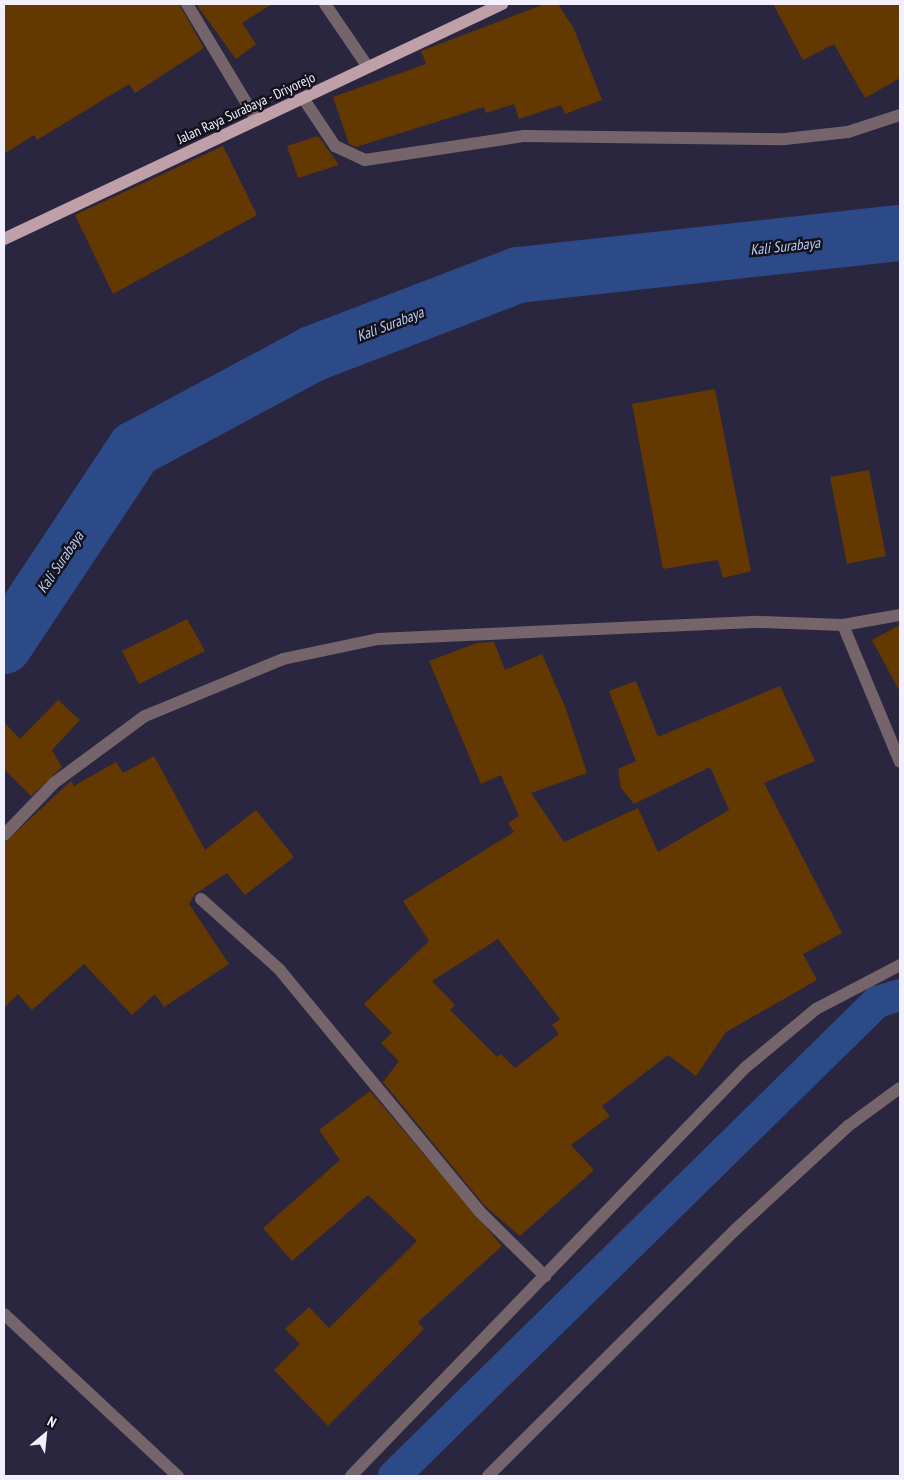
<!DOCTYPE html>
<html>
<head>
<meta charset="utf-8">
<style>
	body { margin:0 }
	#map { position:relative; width:904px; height:1480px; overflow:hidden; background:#2b263f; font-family:"PT Sans Narrow",sans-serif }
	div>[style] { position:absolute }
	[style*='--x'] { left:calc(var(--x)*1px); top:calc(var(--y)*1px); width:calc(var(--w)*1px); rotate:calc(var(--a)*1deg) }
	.canal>* { height:32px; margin:-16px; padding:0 16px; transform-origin:16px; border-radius:16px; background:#2c4988 }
	.river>* { height:56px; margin:-28px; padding:0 28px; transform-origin:28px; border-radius:28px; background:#2c4988 }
	.building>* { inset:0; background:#643801 }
	.street>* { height:12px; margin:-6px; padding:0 6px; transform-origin:6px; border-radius:6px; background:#75656a }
	.primary>* { height:12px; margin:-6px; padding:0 6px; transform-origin:6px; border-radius:6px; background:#c0a0a8 }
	span { translate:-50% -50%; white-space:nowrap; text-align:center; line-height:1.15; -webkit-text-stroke:5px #13111c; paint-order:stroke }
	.street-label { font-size:14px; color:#f2f0fe }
	.water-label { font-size:15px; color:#bacdf2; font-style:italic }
	.frame { position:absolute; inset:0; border:5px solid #f2f0fe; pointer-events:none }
	.north { position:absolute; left:20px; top:1410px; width:50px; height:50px; -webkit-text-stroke:4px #13111c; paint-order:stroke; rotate:28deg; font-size:14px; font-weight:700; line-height:20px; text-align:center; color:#f2f0fe }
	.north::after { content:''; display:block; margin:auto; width:18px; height:22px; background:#f2f0fe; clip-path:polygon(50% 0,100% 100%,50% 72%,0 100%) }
</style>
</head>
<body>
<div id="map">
	<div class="canal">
		<div style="--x:394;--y:1476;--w:677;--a:-44.46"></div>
		<div style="--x:877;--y:1002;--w:24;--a:-17"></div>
	</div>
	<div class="river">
		<div style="--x:4;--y:646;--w:237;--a:-56.4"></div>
		<div style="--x:135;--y:449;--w:201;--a:-28.2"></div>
		<div style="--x:312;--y:354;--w:221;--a:-21"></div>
		<div style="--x:518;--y:275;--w:384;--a:-6.3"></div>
	</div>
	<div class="building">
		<div style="clip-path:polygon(4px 4px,179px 4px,204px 48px,135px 93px,129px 84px,37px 140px,34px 135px,4px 154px)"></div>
		<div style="clip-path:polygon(196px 4px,272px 4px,242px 23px,256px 44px,236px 59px)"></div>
		<div style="clip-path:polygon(545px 4px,558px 4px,574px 29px,602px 100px,565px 114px,561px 105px,519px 119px,514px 104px,486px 113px,484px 107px,356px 147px,349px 144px,333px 97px,426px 64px,421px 51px)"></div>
		<div style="clip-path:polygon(773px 4px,900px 4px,900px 78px,865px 98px,834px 44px,803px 60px)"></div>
		<div style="clip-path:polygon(318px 136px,339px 165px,298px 178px,287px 146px)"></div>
		<div style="clip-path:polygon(223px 146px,257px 215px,113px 294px,75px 215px)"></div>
		<div style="clip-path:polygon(715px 389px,751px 571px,723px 578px,718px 560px,663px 569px,632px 404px)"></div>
		<div style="clip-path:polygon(869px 470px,886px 556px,847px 564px,830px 477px)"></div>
		<div style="clip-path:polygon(187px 619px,205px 651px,139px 684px,122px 651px)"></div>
		<div style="clip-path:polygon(900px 625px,900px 692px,872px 640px)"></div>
		<div style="clip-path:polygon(evenodd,494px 642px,505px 670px,542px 654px,566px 709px,587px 773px,531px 793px,564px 842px,638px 808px,658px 852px,729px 810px,710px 767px,634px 804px,621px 788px,618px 769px,636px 761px,609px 691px,636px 681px,658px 737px,780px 686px,815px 761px,764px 783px,842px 933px,803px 954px,817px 980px,726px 1032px,696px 1076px,668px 1055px,602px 1106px,610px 1116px,571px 1145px,594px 1170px,520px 1236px,485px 1206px,383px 1082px,399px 1061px,381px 1043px,392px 1033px,364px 1004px,429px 941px,403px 901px,514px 832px,508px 823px,519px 816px,501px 775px,481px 784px,429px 661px,477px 643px,494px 642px,498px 939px,560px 1019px,552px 1025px,559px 1034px,515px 1068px,501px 1054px,497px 1057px,450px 1010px,455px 1005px,432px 981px,498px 939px)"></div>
		<div style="clip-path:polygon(58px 700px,80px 720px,52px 750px,62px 767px,31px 796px,4px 769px,4px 722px,20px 739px)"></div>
		<div style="clip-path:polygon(154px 756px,205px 850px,256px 810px,294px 857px,245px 895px,227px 873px,195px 894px,189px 904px,229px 964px,164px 1007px,155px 994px,132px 1015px,84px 964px,32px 1010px,18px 994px,4px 1008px,4px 843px,71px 781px,74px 786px,116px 762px,123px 773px)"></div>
		<div style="clip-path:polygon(370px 1091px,502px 1246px,418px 1322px,424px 1329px,328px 1426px,274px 1370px,300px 1344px,285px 1329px,309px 1307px,329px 1328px,417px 1241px,368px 1195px,292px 1261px,263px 1228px,340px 1160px,319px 1130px)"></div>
	</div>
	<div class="street">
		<div style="--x:187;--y:4;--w:134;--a:59"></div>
		<div style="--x:325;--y:4;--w:76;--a:55.7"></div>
		<div style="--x:303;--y:98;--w:58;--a:56.3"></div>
		<div style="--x:335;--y:146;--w:33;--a:25"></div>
		<div style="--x:365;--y:160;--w:161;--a:-8.6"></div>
		<div style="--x:524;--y:136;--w:261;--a:0.7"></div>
		<div style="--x:785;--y:139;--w:63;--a:-6.3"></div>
		<div style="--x:848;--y:132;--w:55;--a:-18.1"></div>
		<div style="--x:843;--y:625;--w:148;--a:67.4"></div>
		<div style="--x:4;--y:835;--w:72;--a:-46.1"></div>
		<div style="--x:54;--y:783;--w:113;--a:-36.4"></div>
		<div style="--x:145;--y:716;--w:149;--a:-22.4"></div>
		<div style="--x:283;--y:659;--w:97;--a:-11.9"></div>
		<div style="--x:378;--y:639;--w:381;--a:-2.6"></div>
		<div style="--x:759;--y:622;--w:84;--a:2"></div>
		<div style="--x:843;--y:625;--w:58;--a:-10"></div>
		<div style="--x:201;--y:899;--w:105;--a:41.9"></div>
		<div style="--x:279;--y:969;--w:314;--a:50.4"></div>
		<div style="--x:479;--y:1211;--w:93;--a:44.6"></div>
		<div style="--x:4;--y:1314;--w:238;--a:43"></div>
		<div style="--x:351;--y:1476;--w:569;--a:-46"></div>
		<div style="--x:746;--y:1067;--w:91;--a:-39.6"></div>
		<div style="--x:816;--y:1009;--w:95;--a:-27.6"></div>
		<div style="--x:488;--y:1476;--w:349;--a:-44.9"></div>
		<div style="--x:735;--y:1230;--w:154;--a:-42.6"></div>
		<div style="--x:848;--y:1126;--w:64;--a:-36.2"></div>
	</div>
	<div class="primary">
		<div style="--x:4;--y:239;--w:551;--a:-25.26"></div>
	</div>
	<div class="street-label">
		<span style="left:246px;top:108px;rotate:-25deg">Jalan Raya Surabaya - Driyorejo</span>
	</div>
	<div class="water-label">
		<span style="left:785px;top:246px;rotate:-6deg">Kali Surabaya</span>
		<span style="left:390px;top:324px;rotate:-21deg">Kali Surabaya</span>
		<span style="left:60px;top:562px;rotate:-56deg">Kali Surabaya</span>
	</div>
	<div class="frame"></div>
	<div class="north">N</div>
</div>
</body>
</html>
